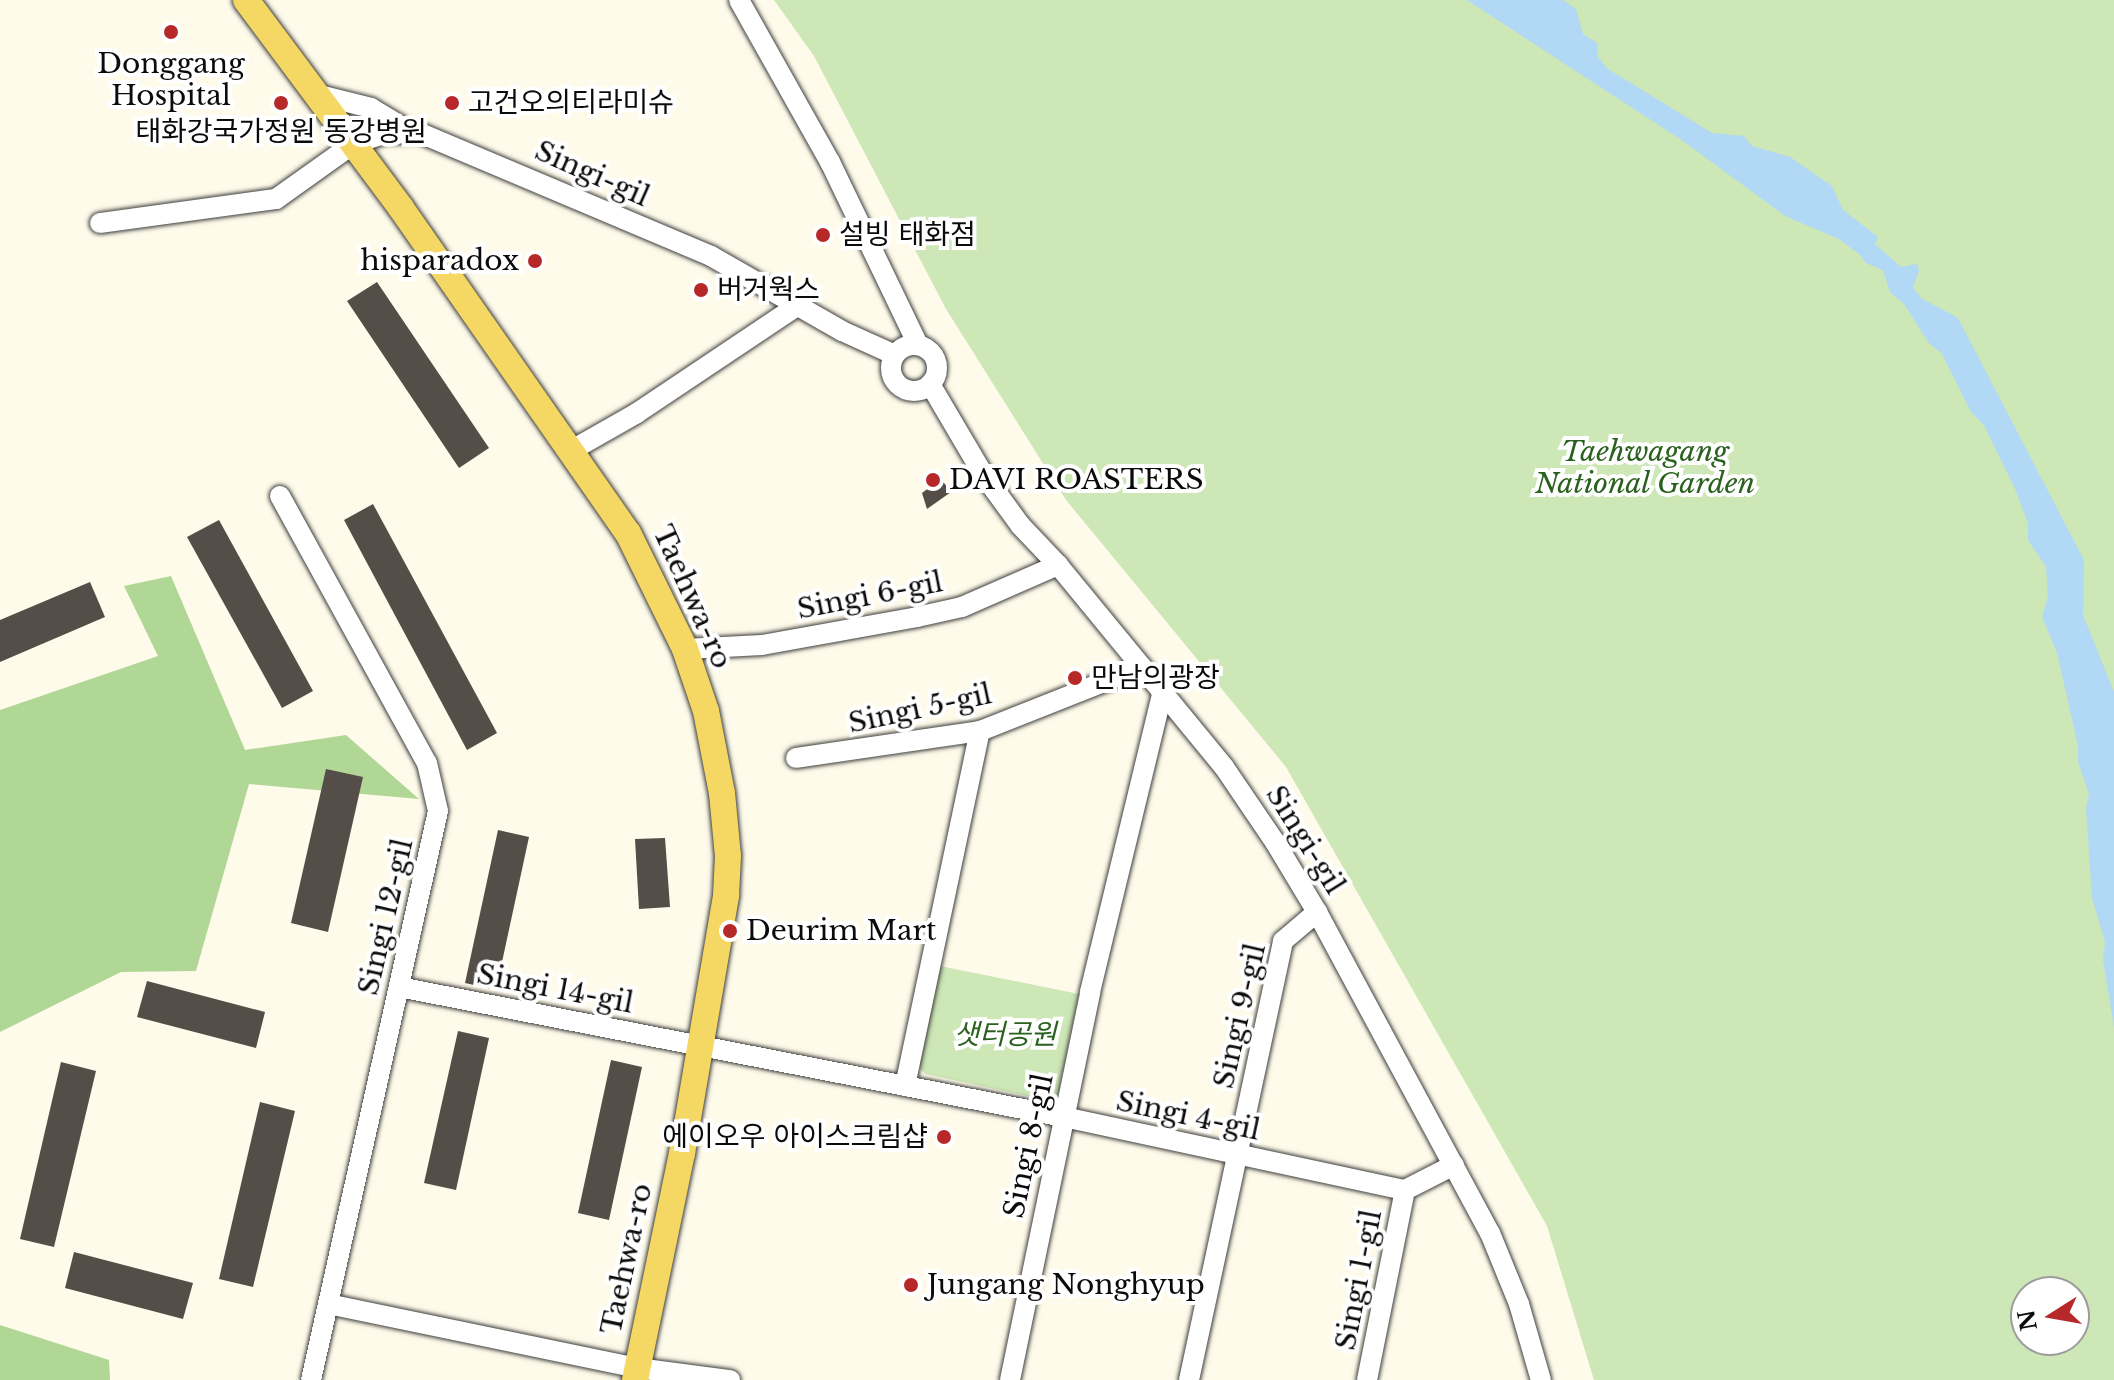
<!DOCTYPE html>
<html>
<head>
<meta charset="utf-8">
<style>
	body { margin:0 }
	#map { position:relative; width:2114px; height:1380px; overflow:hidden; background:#fefbea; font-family:"Libre Baskerville","Noto Sans KR",serif }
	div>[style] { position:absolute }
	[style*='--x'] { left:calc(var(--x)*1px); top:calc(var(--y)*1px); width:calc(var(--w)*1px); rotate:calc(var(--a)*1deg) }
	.green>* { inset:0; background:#cde7b6 }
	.forest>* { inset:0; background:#b1d796 }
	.water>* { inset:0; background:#b1d8f4 }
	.building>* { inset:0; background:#544d48 }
	.roads { filter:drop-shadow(0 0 2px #3e3e3e) drop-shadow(0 0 2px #3e3e3e) }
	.minor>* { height:20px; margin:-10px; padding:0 10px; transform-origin:10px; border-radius:10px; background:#fff }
	.minor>.ring { margin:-10px; padding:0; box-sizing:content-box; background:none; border:20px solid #fff; border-radius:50% }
	.major>* { height:26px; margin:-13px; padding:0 13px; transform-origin:13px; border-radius:13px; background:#f5d764 }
	.dots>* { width:22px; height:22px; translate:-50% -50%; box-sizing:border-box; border:4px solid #fff; border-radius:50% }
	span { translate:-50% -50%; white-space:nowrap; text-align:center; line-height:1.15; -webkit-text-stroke:8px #fff; paint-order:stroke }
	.poi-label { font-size:28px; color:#0b0b0b }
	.left { translate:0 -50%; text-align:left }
	.right { translate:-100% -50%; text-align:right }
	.street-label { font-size:28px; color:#0b0b0b }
	.park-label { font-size:28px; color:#2a611e; font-style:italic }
	.north { position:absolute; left:2010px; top:1276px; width:80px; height:80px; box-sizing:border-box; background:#fff; border:2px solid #9d9d9d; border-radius:50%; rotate:259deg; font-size:22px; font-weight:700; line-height:32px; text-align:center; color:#0b0b0b }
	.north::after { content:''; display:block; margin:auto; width:28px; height:36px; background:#b72829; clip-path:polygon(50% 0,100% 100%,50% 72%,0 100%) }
</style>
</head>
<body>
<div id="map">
	<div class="green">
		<div style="clip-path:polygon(evenodd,774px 0,2114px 0,2114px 1380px,1594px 1380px,1547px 1226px,1286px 767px,1066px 500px,946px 309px,814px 56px,774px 0,2026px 1292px,2074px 1292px,2074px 1340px,2026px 1340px,2026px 1292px)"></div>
		<div style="clip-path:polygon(935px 965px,1079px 994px,1058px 1094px,1046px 1100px,925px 1074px,915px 1062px)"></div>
	</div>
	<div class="forest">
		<div style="clip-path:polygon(171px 576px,245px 750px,346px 735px,419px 799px,249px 784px,196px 971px,121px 972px,0 1032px,0 710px,158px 656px,124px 586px)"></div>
		<div style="clip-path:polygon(0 1325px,109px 1360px,110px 1380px,0 1380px)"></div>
	</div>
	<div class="water">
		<div style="clip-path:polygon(1467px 0,1563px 0,1576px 9px,1583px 34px,1597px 43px,1598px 57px,1608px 69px,1712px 133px,1744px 136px,1752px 146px,1790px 157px,1832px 186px,1843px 210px,1878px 237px,1875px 244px,1901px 267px,1917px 264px,1919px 271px,1913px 287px,1921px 298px,1958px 318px,2084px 560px,2083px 615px,2114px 692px,2114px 1027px,2103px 960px,2105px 942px,2092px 898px,2086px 809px,2089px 794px,2078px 762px,2078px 746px,2057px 653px,2042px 617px,2048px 596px,2046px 567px,2028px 540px,2028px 523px,2015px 489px,1984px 425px,1971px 412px,1942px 354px,1928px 342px,1904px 304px,1890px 292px,1883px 270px,1866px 263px,1859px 254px,1839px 239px,1785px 216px,1683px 141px)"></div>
	</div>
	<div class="building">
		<div style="clip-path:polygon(377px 282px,489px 448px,459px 468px,347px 301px)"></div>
		<div style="clip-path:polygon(941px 479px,951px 492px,927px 509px,922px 493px)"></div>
		<div style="clip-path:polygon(373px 504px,497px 733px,467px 750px,344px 520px)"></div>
		<div style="clip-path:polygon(219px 520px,313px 691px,282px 708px,187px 537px)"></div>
		<div style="clip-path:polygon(90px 582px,105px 617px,0 662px,0 620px)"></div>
		<div style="clip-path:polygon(326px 769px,363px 777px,328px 932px,291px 923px)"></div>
		<div style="clip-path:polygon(498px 830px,529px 837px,496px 990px,465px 983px)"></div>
		<div style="clip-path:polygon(665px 838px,670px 907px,639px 909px,635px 839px)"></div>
		<div style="clip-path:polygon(147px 981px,265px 1012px,256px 1048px,137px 1017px)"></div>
		<div style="clip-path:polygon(458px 1031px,489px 1038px,456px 1190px,424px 1183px)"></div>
		<div style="clip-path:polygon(611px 1060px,642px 1067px,609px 1220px,578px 1213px)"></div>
		<div style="clip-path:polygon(61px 1062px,96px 1071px,54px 1247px,20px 1239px)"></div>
		<div style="clip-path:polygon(260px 1102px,295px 1111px,253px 1287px,219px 1279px)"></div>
		<div style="clip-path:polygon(74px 1252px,193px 1283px,183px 1319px,65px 1288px)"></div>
	</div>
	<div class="roads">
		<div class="minor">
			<div style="--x:739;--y:0;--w:186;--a:60.7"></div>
			<div style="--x:830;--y:162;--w:203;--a:64.3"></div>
			<div style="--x:319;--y:95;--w:54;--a:14"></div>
			<div style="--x:371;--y:108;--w:47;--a:31"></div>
			<div style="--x:100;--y:223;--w:178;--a:-7.8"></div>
			<div style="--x:276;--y:199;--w:95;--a:-35.5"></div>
			<div style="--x:353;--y:144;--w:33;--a:-18"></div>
			<div style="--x:384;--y:134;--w:36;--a:-2"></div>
			<div style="--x:420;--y:133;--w:316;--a:22.9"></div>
			<div style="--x:711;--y:256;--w:151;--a:29.8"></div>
			<div style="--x:842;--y:331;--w:58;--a:24.4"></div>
			<div class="ring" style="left:891px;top:345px;width:26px;height:26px"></div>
			<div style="--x:930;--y:384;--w:104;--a:59.5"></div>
			<div style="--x:983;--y:474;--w:63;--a:54"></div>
			<div style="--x:1020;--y:525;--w:55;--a:46.5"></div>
			<div style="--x:1058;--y:565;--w:261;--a:50.6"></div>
			<div style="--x:1224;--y:767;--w:91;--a:55.8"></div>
			<div style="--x:1275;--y:842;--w:82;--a:59"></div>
			<div style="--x:1317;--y:912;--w:365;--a:61.7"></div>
			<div style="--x:1490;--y:1233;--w:77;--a:67.8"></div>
			<div style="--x:1519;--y:1304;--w:79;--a:73.9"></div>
			<div style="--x:572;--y:450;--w:75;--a:-29.6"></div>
			<div style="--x:637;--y:413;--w:196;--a:-33.8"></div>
			<div style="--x:280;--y:496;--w:305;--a:61.2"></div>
			<div style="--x:427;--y:763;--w:49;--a:77.1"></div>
			<div style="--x:438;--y:811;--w:583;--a:102.58"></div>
			<div style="--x:685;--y:649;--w:77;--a:-3"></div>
			<div style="--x:762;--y:645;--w:158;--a:-10.2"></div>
			<div style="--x:917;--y:617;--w:46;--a:-12.5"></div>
			<div style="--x:962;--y:607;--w:105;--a:-23.6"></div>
			<div style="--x:796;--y:758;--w:186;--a:-8.3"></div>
			<div style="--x:980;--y:731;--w:174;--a:-21.6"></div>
			<div style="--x:399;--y:987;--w:678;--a:11.06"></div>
			<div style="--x:1064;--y:1117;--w:349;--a:12.1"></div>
			<div style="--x:1405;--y:1190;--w:55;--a:-27"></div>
			<div style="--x:905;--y:1086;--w:363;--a:-78.1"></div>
			<div style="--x:328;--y:1304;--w:316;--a:11.7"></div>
			<div style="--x:637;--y:1368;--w:94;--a:7.4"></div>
			<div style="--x:1010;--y:1380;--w:396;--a:-78.3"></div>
			<div style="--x:1090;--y:992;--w:311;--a:-76.4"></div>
			<div style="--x:1189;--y:1380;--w:449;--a:-77.9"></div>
			<div style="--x:1283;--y:941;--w:45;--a:-40.5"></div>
			<div style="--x:1367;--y:1380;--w:194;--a:-78.7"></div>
		</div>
		<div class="major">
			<div style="--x:246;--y:0;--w:259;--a:53.3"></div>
			<div style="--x:401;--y:208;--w:396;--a:55.1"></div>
			<div style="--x:628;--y:533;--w:129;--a:63.8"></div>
			<div style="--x:685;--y:649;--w:65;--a:71.3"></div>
			<div style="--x:706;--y:711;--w:84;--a:79"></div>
			<div style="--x:722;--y:793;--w:63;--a:84.6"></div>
			<div style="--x:728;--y:856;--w:40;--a:92.9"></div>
			<div style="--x:726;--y:896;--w:261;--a:99.7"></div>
			<div style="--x:682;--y:1153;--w:232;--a:101.7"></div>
		</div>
	</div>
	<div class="dots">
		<div style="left:171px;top:32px;background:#b72829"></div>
		<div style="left:281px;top:103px;background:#b72829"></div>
		<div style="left:452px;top:103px;background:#b72829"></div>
		<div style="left:823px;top:235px;background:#b72829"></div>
		<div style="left:535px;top:261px;background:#b72829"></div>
		<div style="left:701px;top:290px;background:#b72829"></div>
		<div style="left:933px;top:480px;background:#b72829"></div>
		<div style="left:1075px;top:678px;background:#b72829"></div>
		<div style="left:730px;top:931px;background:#b72829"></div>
		<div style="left:944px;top:1137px;background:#b72829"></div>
		<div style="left:911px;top:1285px;background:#b72829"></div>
	</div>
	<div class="poi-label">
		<span style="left:171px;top:80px">Donggang<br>Hospital</span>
		<span class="left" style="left:468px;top:103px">고건오의티라미슈</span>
		<span style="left:281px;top:132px">태화강국가정원 동강병원</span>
		<span class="left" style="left:839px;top:235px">설빙 태화점</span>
		<span class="right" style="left:519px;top:261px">hisparadox</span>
		<span class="left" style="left:717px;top:290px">버거웍스</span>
		<span class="left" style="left:949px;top:480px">DAVI ROASTERS</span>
		<span class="left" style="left:1091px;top:678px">만남의광장</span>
		<span class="left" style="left:746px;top:931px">Deurim Mart</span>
		<span class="right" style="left:928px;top:1137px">에이오우 아이스크림샵</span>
		<span class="left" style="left:927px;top:1285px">Jungang Nonghyup</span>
	</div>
	<div class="street-label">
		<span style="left:592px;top:174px;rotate:24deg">Singi-gil</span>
		<span style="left:870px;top:596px;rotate:-11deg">Singi 6-gil</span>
		<span style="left:692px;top:597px;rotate:66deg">Taehwa-ro</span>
		<span style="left:920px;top:709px;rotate:-12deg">Singi 5-gil</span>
		<span style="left:1305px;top:840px;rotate:58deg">Singi-gil</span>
		<span style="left:386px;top:917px;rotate:-77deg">Singi 12-gil</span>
		<span style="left:555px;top:989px;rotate:11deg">Singi 14-gil</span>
		<span style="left:1240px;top:1016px;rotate:-77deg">Singi 9-gil</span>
		<span style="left:1188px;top:1116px;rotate:12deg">Singi 4-gil</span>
		<span style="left:1029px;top:1146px;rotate:-78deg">Singi 8-gil</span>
		<span style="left:627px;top:1259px;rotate:-78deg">Taehwa-ro</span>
		<span style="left:1359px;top:1280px;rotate:-79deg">Singi 1-gil</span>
	</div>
	<div class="park-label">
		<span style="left:1645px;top:468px">Taehwagang<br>National Garden</span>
		<span style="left:1005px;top:1035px">샛터공원</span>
	</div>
	<div class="north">N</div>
</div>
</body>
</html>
